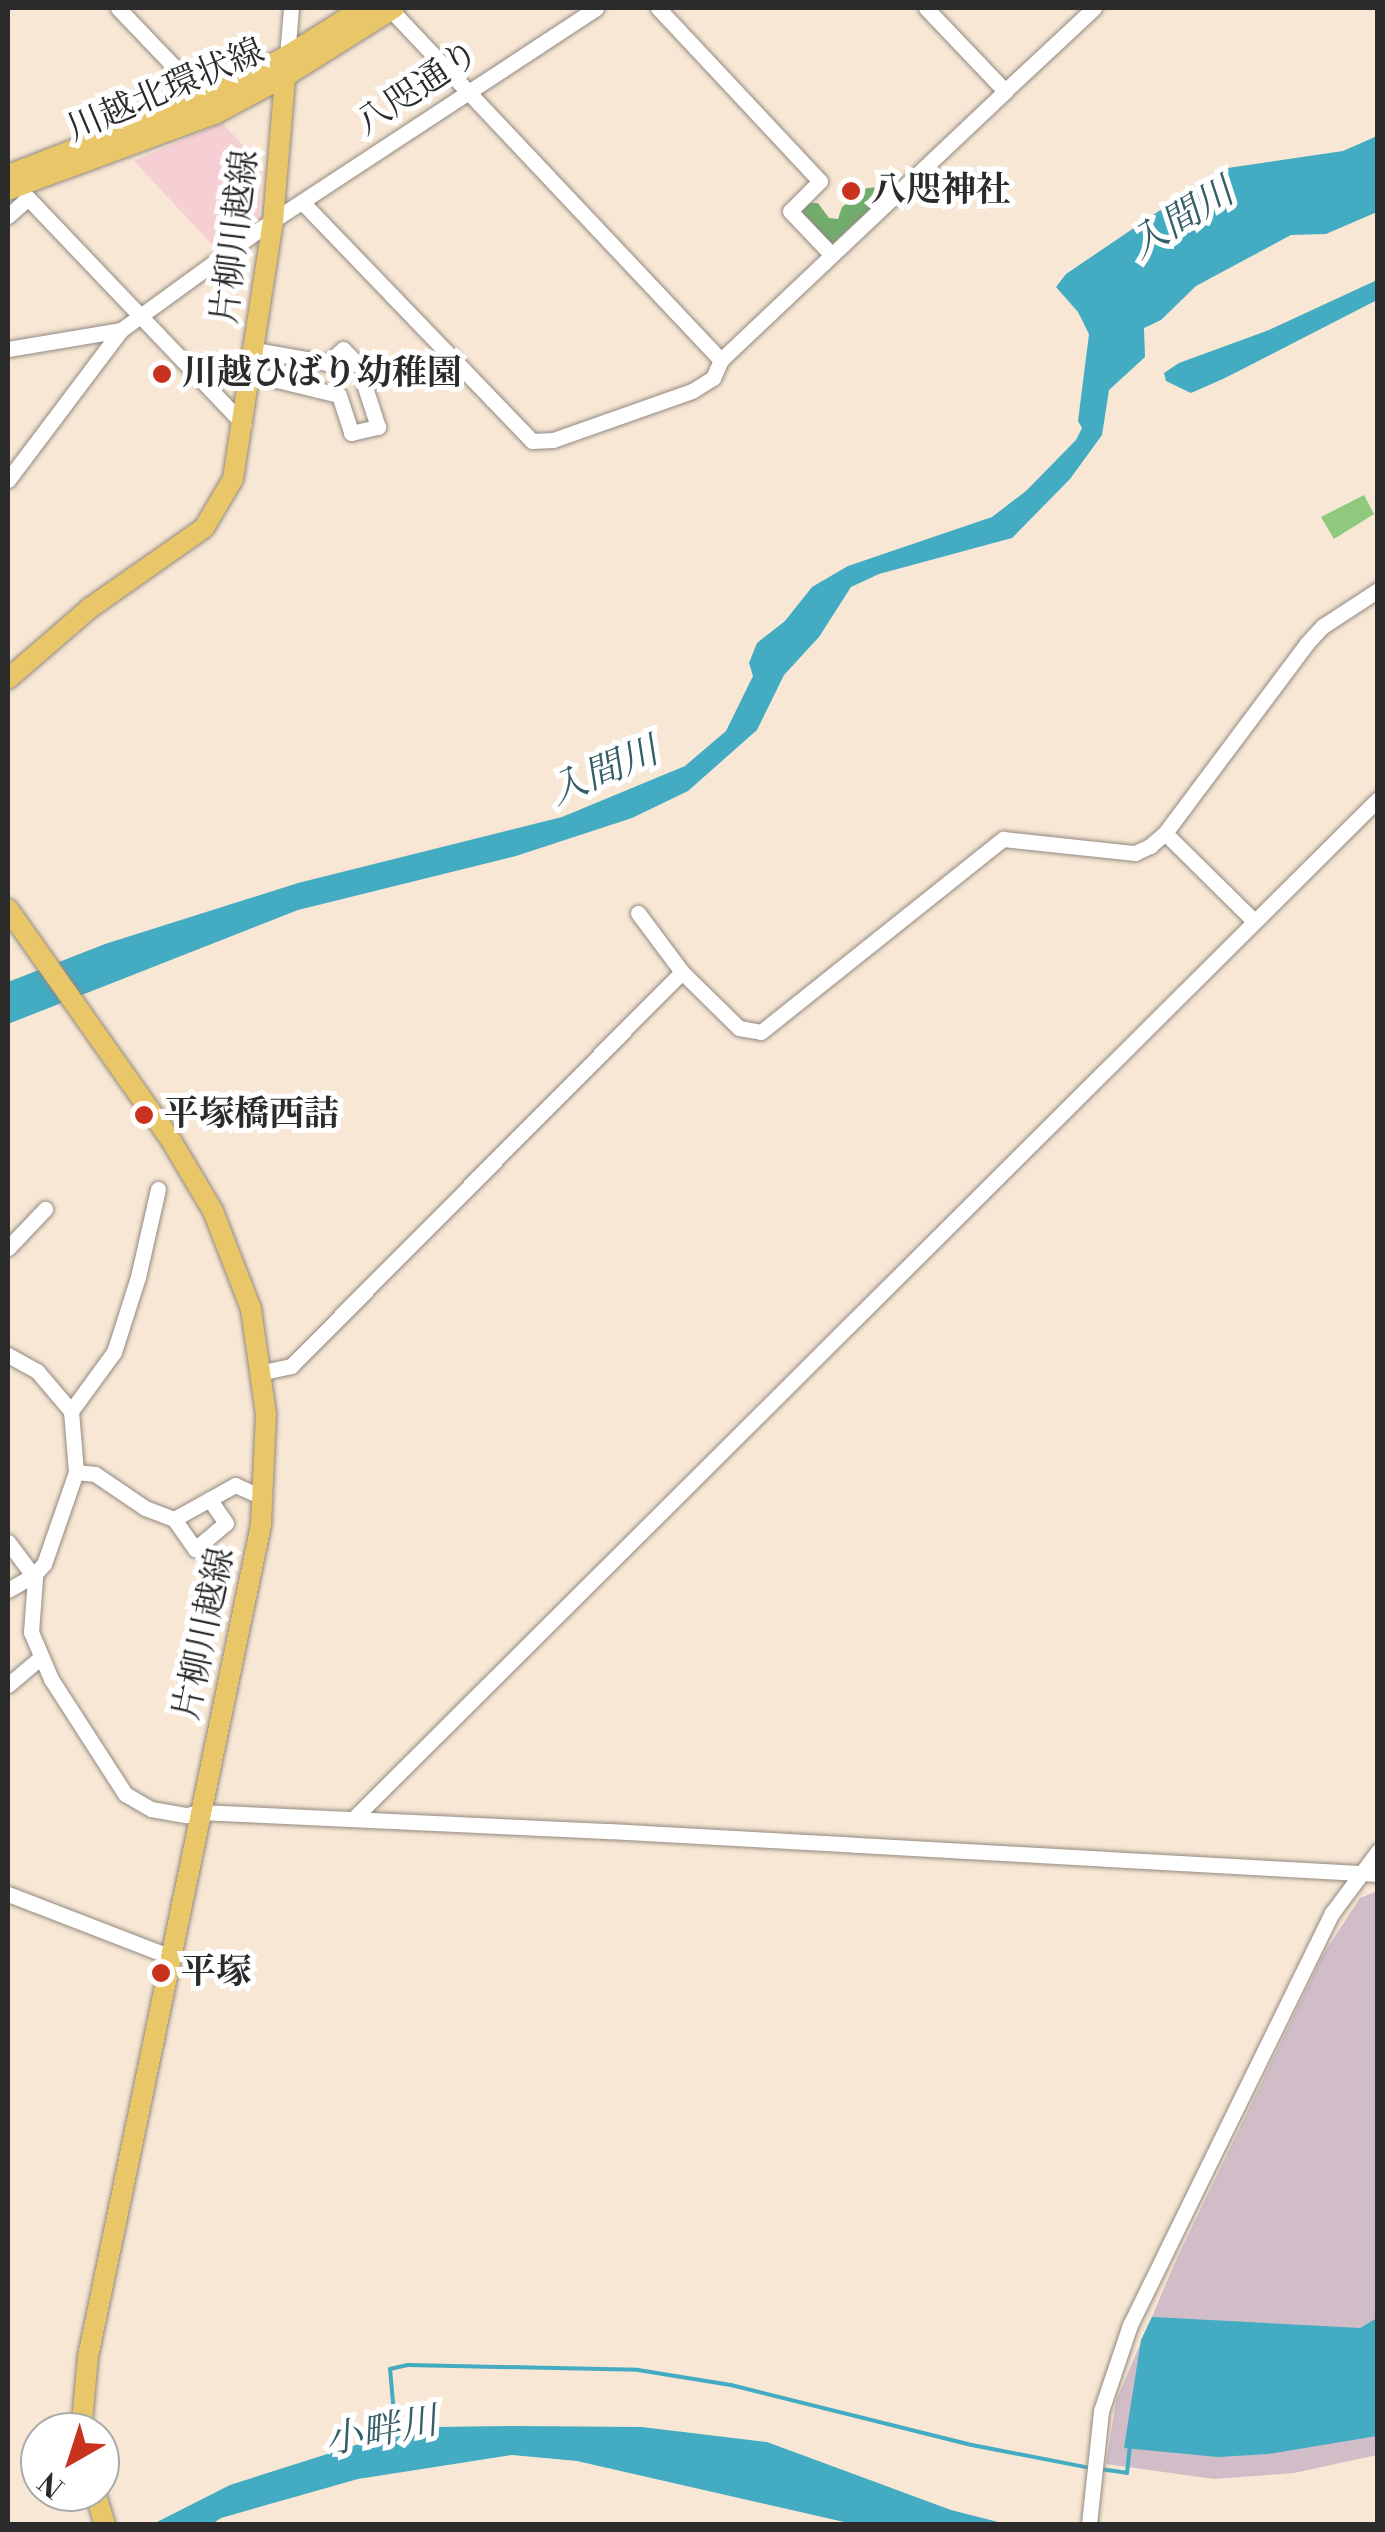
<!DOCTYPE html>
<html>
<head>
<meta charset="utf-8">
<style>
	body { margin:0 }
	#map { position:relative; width:1385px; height:2532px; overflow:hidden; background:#f8e7d4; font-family:"Libre Bodoni","Noto Serif JP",serif }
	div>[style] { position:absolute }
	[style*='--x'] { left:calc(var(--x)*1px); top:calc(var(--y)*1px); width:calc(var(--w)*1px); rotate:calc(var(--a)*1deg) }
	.built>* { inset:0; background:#f6cfd5 }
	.industrial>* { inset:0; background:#d1bdc8 }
	.green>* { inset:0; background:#8ec97e }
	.forest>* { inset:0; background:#72ad6d }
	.water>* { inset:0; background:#43abc2 }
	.stream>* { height:4px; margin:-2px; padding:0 2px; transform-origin:2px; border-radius:2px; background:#43abc2 }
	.roads { filter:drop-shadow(0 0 2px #928980) drop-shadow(0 0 2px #928980) }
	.minor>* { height:15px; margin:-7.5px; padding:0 7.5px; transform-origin:7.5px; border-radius:7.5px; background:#fff }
	.major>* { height:20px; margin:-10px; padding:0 10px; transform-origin:10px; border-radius:10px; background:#e9c769 }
	.dots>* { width:28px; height:28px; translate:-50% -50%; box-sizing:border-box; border:5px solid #fff; border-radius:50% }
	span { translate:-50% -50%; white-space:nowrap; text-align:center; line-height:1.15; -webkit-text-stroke:10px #fff; paint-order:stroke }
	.street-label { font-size:35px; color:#2b2b2b }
	.poi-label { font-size:35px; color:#2b2b2b; font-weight:700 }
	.left { translate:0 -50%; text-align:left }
	.water-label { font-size:38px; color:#355e67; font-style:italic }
	.frame { position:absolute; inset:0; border:10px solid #2b2b2b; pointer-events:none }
	.north { position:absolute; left:20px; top:2412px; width:100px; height:100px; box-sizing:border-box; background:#fff; border:2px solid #aaa; border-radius:50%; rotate:219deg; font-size:28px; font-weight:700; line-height:40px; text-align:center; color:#2b2b2b }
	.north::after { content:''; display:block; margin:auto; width:35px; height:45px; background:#c8321e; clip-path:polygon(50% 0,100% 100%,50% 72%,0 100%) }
</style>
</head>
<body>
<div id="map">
	<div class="built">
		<div style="clip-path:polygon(222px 123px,262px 165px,258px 224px,219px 252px,134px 161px)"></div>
	</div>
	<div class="industrial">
		<div style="clip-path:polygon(1377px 1891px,1377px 2455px,1294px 2473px,1214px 2479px,1106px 2464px,1116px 2401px,1177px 2258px,1324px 1953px,1360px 1898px)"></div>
	</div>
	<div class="green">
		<div style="clip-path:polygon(1364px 495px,1374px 514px,1334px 539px,1321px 517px)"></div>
	</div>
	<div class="forest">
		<div style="clip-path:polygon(867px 188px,881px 187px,885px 195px,832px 244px,827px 244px,798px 213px,806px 203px,818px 203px,829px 218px,838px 219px,842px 207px)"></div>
	</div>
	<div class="water">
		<div style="clip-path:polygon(1377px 136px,1377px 212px,1326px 234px,1291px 235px,1196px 286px,1161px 320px,1144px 328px,1145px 357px,1109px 390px,1102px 435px,1070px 479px,1012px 538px,879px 574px,851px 587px,819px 637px,784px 675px,757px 730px,688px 791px,632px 818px,516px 856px,298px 910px,8px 1024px,8px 982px,105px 944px,298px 883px,562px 817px,685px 766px,726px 731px,753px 676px,749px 663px,757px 643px,785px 621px,812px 587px,848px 566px,992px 517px,1026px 491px,1076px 440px,1082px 428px,1078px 421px,1089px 334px,1078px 312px,1056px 287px,1066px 274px,1221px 169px,1343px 151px)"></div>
		<div style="clip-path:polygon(1377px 280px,1377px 300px,1225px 378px,1191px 393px,1166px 381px,1164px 373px,1179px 363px,1269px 330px)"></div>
		<div style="clip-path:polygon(1152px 2317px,1360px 2328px,1377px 2318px,1377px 2436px,1268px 2454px,1218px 2457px,1124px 2448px,1141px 2340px)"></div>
		<div style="clip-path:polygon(513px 2426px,642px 2427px,767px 2442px,951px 2510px,1006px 2524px,853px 2524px,577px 2461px,512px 2455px,358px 2479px,221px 2518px,212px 2524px,153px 2524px,230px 2485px,362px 2443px,433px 2427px)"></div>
	</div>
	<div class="stream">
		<div style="--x:396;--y:2437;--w:68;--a:-95"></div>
		<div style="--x:390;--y:2369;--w:18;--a:-13"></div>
		<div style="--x:408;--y:2365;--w:230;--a:1.2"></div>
		<div style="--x:638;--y:2370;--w:94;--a:9.2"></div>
		<div style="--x:731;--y:2385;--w:248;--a:14"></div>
		<div style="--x:972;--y:2445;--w:120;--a:11"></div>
		<div style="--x:1100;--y:2469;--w:27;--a:8"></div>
		<div style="--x:1127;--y:2473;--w:27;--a:-84"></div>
	</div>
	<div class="roads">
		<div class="minor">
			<div style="--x:118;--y:8;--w:126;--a:46.3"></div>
			<div style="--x:658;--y:8;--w:237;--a:46.9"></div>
			<div style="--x:820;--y:181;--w:42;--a:135"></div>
			<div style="--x:790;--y:211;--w:58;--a:46.4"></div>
			<div style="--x:926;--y:8;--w:115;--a:46.4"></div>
			<div style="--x:1005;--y:91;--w:122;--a:-43"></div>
			<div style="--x:391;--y:10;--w:481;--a:46.7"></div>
			<div style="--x:721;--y:360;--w:391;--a:-43.4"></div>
			<div style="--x:287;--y:56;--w:48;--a:-85.2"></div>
			<div style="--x:303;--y:203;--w:330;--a:46.1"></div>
			<div style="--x:532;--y:441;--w:21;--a:-3"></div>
			<div style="--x:553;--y:440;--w:147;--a:-19.4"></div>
			<div style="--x:692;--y:391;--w:25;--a:-32"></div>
			<div style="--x:713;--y:378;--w:20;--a:-66"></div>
			<div style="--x:8;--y:216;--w:27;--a:-42"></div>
			<div style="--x:28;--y:198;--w:313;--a:46.4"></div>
			<div style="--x:8;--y:349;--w:115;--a:-9.5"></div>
			<div style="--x:121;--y:330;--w:172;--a:-36"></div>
			<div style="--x:260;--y:229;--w:402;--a:-33.3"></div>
			<div style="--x:252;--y:374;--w:89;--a:13.6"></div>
			<div style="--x:339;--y:395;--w:40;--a:72"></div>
			<div style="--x:351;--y:433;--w:28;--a:-13"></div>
			<div style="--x:378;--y:427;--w:45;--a:-108"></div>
			<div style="--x:364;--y:384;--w:9;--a:-58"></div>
			<div style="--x:369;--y:376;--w:37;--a:-134"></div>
			<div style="--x:343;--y:349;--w:21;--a:137"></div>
			<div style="--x:328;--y:363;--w:73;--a:-169.8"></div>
			<div style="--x:8;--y:480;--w:188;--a:-53"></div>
			<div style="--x:1165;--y:833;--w:125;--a:44.7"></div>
			<div style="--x:638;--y:913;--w:74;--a:53.3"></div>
			<div style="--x:682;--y:972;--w:80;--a:44.5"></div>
			<div style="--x:739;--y:1028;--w:22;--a:10"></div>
			<div style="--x:761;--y:1032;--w:310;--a:-38.6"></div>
			<div style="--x:1003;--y:839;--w:133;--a:6.1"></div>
			<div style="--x:1135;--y:853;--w:17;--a:-25"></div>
			<div style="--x:1150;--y:846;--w:20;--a:-41"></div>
			<div style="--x:1165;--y:833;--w:237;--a:-53.2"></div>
			<div style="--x:1307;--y:643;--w:23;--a:-47"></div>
			<div style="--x:1323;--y:626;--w:66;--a:-33.2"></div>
			<div style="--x:158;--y:1189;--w:90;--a:102.8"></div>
			<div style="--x:138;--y:1277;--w:79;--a:107.7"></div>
			<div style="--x:114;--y:1352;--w:73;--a:126.1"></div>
			<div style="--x:71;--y:1411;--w:61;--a:85.3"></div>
			<div style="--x:76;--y:1472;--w:19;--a:6"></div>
			<div style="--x:95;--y:1474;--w:60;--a:34.2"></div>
			<div style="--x:145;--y:1508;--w:31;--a:21"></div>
			<div style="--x:174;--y:1519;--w:70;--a:-29.1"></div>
			<div style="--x:235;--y:1485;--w:32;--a:24"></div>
			<div style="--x:8;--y:1248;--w:54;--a:-46.5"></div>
			<div style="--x:8;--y:1355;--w:33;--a:29"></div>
			<div style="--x:37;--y:1371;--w:52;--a:49.6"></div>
			<div style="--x:263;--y:1372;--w:29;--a:-12"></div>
			<div style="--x:291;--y:1366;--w:555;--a:-45.22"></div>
			<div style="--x:174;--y:1519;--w:37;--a:55"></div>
			<div style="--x:195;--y:1549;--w:40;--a:-40"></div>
			<div style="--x:226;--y:1523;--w:29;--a:-125"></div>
			<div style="--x:8;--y:1542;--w:45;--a:53.1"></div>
			<div style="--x:35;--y:1578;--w:54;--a:94.2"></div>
			<div style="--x:31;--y:1632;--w:51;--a:66.9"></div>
			<div style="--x:51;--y:1679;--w:137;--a:57.2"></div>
			<div style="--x:125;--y:1794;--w:30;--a:30"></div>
			<div style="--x:151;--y:1809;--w:36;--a:10"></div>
			<div style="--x:186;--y:1815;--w:16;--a:-11"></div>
			<div style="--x:202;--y:1812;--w:407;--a:2.7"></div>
			<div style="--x:609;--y:1831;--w:770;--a:3.2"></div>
			<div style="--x:8;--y:1590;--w:30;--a:-30"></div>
			<div style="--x:34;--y:1575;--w:15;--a:-48"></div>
			<div style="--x:44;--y:1564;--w:97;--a:-70.8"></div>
			<div style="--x:8;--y:1685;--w:42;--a:-40.2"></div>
			<div style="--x:353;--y:1819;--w:1446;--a:-44.86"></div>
			<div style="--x:8;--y:1894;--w:175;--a:21.1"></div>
			<div style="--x:1089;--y:2524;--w:114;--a:-83.9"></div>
			<div style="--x:1101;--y:2411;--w:91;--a:-71.4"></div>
			<div style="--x:1130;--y:2325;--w:459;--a:-63.9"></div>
			<div style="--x:1332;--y:1913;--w:77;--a:-53.4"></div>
		</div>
		<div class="major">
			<div style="--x:8;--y:175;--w:211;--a:-21.1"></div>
			<div style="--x:205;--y:99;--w:93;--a:-27.7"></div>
			<div style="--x:287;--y:56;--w:90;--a:-32.3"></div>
			<div style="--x:8;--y:190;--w:221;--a:-20.2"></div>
			<div style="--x:215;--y:114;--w:81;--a:-28.2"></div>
			<div style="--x:286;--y:76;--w:128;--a:-32.2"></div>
			<div style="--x:8;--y:679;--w:108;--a:-40.9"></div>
			<div style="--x:90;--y:608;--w:139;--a:-35.1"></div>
			<div style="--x:204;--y:528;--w:57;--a:-59.4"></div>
			<div style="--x:233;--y:479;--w:260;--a:-81.2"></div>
			<div style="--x:273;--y:222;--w:167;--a:-85.2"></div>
			<div style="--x:8;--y:909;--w:279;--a:54.8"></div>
			<div style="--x:169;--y:1137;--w:86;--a:59.3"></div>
			<div style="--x:213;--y:1211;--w:105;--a:68.8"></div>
			<div style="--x:251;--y:1309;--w:106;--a:81.9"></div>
			<div style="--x:266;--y:1414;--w:111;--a:92.6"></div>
			<div style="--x:261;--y:1525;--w:850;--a:101.75"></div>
			<div style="--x:88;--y:2357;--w:75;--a:95.3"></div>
			<div style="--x:95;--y:2492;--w:34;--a:73"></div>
		</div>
	</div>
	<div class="dots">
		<div style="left:851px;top:191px;background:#c8321e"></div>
		<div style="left:162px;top:374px;background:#c8321e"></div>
		<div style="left:144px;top:1115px;background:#c8321e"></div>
		<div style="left:161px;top:1973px;background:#c8321e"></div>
	</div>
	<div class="street-label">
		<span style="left:418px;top:89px;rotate:-34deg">八咫通り</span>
		<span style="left:166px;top:91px;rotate:-23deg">川越北環状線</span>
		<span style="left:236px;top:237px;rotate:-83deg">片柳川越線</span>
		<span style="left:205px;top:1634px;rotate:-78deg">片柳川越線</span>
	</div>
	<div class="poi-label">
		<span class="left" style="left:871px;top:191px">八咫神社</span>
		<span class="left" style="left:182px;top:374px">川越ひばり幼稚園</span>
		<span class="left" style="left:164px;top:1115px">平塚橋西詰</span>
		<span class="left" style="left:181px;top:1973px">平塚</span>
	</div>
	<div class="water-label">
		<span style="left:1182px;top:219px;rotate:-32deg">入間川</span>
		<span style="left:604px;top:772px;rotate:-23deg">入間川</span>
		<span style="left:381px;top:2432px;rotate:-11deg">小畔川</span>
	</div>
	<div class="frame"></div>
	<div class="north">N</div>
</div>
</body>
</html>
